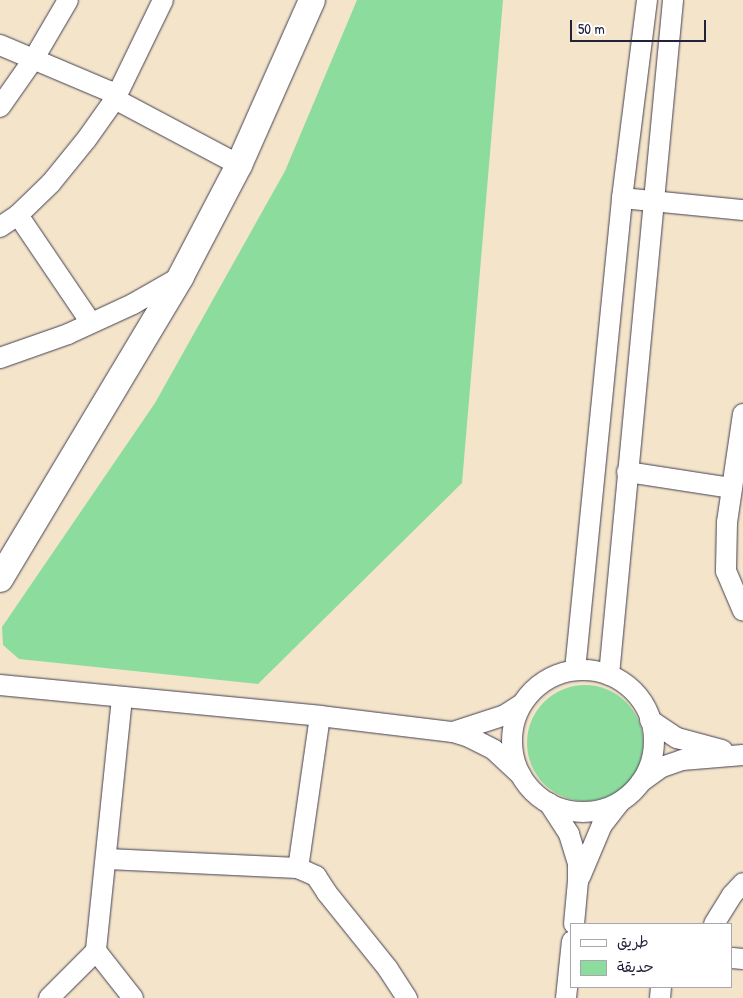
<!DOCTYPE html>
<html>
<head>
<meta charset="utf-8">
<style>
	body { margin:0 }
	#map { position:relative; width:743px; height:998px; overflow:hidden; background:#f4e4ca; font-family:"Patrick Hand","Playpen Sans Arabic",sans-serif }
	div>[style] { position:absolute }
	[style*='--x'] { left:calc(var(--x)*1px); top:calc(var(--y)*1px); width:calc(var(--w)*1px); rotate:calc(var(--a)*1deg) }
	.green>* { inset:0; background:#8cdd9d }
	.round { border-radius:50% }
	.roads { filter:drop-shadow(0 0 1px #423f50) drop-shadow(0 0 1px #423f50) }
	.minor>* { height:20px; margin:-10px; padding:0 10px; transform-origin:10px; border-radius:10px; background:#fff }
	.minor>.ring { margin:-10px; padding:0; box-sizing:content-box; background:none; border:20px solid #fff; border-radius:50% }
	.major>* { height:26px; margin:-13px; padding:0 13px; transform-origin:13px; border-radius:13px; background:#fff }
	span { translate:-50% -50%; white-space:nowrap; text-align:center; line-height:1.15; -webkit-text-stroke:4.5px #fff; paint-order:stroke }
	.legend { position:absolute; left:570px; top:923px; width:162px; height:65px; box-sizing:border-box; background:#fff; border:1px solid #a7a7b1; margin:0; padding:6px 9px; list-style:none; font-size:15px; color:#22223b }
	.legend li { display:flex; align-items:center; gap:10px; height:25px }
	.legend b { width:25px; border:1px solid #a7a7b1 }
	.scale { position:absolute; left:570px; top:20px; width:136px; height:22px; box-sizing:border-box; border:2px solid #22223b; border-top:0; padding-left:6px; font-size:15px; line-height:18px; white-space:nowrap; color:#22223b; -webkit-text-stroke:4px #fff; paint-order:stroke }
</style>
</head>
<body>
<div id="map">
	<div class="green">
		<div style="clip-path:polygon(357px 0,503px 0,462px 483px,258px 684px,19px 659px,3px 645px,2px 627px,155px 403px,285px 171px)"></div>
		<div class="round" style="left:527px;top:685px;width:116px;height:116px"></div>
	</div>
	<div class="roads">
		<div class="minor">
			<div style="--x:0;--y:45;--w:118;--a:22.9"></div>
			<div style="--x:109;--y:91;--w:10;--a:53"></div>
			<div style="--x:115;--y:99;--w:140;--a:28"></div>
			<div style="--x:0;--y:107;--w:57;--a:-54.9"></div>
			<div style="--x:33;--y:60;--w:69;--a:-59.7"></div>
			<div style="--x:622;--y:198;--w:122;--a:5.7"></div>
			<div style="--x:18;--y:215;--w:130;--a:55.9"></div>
			<div style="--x:0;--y:227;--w:22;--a:-34"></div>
			<div style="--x:18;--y:215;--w:46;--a:-44.1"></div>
			<div style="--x:51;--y:183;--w:55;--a:-50.9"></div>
			<div style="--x:86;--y:140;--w:50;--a:-54.7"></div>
			<div style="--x:115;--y:99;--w:110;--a:-64.1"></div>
			<div style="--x:0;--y:358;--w:72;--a:-19.4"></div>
			<div style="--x:68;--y:334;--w:72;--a:-24.8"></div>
			<div style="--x:133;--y:304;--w:54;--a:-29.9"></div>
			<div style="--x:743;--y:414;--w:109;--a:98.4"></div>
			<div style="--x:727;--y:522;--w:49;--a:91.2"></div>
			<div style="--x:726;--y:571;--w:43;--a:67"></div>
			<div style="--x:627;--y:472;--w:106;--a:8.7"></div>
			<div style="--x:575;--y:670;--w:474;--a:-84.3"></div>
			<div style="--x:622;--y:198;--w:200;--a:-82.8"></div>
			<div class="ring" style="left:512px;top:670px;width:122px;height:122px"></div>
			<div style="--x:609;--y:675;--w:678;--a:-84.58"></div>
			<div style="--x:0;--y:685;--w:321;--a:5.5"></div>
			<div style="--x:320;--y:716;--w:134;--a:6.9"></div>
			<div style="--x:453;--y:732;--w:17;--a:17"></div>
			<div style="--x:469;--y:737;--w:28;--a:27"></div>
			<div style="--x:494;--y:750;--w:37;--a:43"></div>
			<div style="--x:122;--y:698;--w:254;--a:95.9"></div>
			<div style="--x:96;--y:951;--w:60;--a:51.8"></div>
			<div style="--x:320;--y:716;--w:154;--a:98.2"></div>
			<div style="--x:298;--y:868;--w:20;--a:24"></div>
			<div style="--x:316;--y:876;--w:20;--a:57"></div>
			<div style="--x:327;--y:893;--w:97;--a:51.2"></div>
			<div style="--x:388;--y:969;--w:35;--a:57"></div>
			<div style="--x:650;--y:720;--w:32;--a:34"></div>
			<div style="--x:677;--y:738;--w:47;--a:14.9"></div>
			<div style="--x:453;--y:732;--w:55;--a:-18.1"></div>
			<div style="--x:505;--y:715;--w:20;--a:-33"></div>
			<div style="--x:641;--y:782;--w:26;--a:-36"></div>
			<div style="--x:662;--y:767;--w:21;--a:-19"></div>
			<div style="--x:682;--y:760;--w:61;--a:-4.7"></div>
			<div style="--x:549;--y:803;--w:37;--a:57"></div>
			<div style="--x:569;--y:834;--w:31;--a:73"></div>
			<div style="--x:578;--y:864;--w:17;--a:90"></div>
			<div style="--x:578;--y:881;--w:43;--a:95.3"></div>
			<div style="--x:107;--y:859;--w:191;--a:2.7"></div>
			<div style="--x:580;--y:877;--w:56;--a:-67.1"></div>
			<div style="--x:602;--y:825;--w:29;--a:-52"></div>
			<div style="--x:714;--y:924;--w:34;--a:-58"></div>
			<div style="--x:732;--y:895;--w:16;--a:-47"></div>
			<div style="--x:732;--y:958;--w:11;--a:5"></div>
			<div style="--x:49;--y:998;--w:66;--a:-45"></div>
			<div style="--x:566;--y:998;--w:57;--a:-84"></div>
			<div style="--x:660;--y:998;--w:11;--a:-85"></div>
		</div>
		<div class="major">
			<div style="--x:0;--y:579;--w:353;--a:-59.1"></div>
			<div style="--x:181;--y:276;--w:125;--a:-62.4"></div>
			<div style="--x:239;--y:165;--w:180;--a:-66.1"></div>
		</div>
	</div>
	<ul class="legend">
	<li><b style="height:6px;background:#fff"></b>طريق</li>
	<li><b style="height:14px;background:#8cdd9d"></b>حديقة</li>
	</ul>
	<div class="scale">50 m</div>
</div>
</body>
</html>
